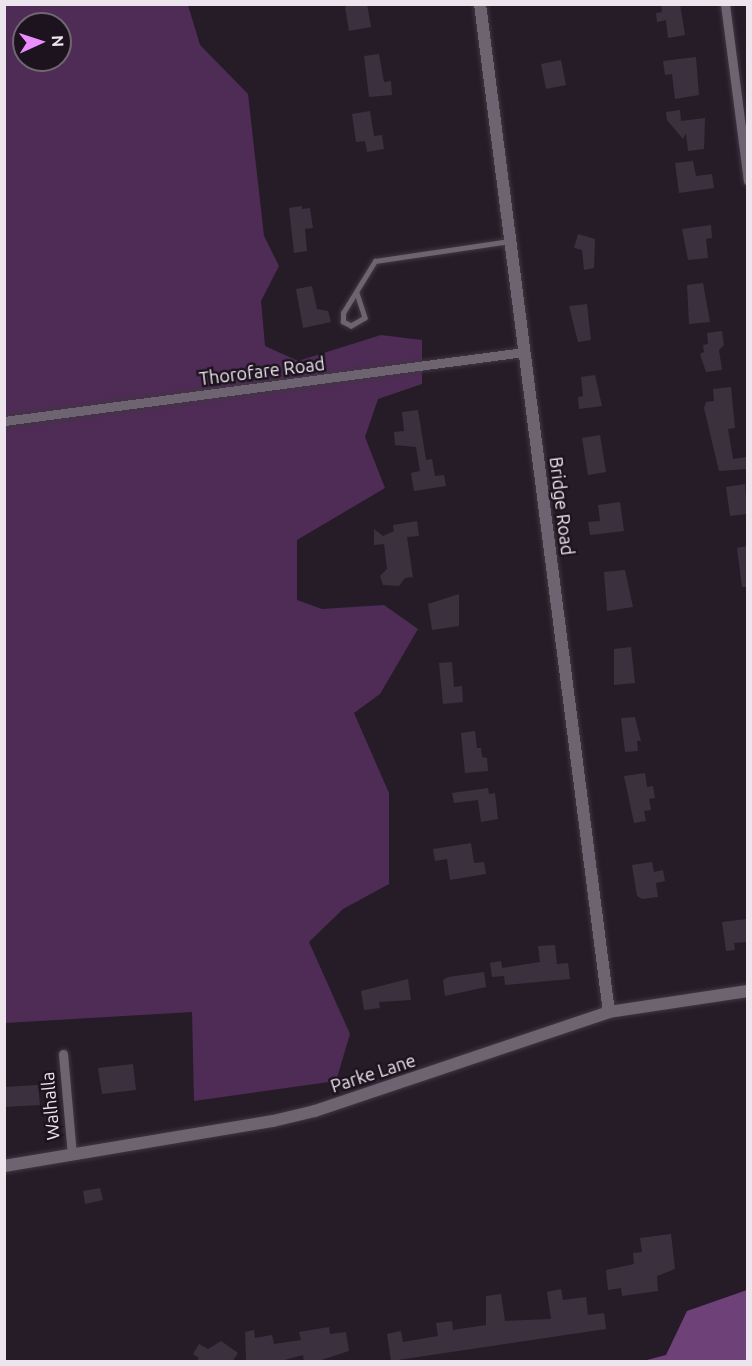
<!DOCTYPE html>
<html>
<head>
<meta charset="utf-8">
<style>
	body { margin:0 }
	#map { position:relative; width:752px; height:1366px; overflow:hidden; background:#261c28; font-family:Ubuntu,sans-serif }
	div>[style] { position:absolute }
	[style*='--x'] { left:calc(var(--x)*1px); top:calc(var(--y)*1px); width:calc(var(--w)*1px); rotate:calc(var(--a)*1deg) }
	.green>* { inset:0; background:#4f2c56 }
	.water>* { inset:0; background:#6f4179 }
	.building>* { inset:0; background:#3b313e }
	.roads { filter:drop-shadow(0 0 2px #403741) drop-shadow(0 0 2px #403741) }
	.lane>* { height:4.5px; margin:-2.25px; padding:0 2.25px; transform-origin:2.25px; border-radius:2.25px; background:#6e6371 }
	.street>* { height:9px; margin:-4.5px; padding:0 4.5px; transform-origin:4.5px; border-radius:4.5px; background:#6e6371 }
	.secondary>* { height:12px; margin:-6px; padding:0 6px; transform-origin:6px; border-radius:6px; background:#6e6371 }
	span { translate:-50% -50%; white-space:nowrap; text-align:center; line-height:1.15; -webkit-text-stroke:5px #1c131e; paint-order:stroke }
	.street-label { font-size:18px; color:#ece5ed }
	.frame { position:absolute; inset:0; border:6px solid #ece5ed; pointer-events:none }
	.north { position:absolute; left:12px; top:12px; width:60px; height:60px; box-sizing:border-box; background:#1c131e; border:2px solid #6f6771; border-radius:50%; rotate:87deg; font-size:16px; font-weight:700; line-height:24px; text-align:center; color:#ece5ed }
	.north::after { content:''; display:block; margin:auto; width:21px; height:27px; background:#ea8dfd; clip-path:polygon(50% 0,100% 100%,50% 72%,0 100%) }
</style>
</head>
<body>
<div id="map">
	<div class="green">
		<div style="clip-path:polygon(evenodd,4px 5px,188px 5px,200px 45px,248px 94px,264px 236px,279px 266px,261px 301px,265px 346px,298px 361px,381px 335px,422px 340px,422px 384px,378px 399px,365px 437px,385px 488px,297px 540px,297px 600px,322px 609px,384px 605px,418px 629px,380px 694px,354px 713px,389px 793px,389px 884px,343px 909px,309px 942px,350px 1034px,336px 1081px,194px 1101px,192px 1012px,5px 1023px,4px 5px,24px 24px,60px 24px,60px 60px,24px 60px,24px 24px)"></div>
	</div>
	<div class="water">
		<div style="clip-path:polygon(747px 1290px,747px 1361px,643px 1361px,666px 1355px,687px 1311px)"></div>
	</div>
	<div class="building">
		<div style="clip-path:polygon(350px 4px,367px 4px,371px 27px,349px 31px,345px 7px)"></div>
		<div style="clip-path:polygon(661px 4px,680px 4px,685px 35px,668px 38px,666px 20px,657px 22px,656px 13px,662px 12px)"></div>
		<div style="clip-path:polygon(379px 54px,384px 82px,391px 81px,392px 95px,369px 97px,364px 56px)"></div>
		<div style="clip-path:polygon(696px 57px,699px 95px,675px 99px,672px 74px,665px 75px,663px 61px)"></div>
		<div style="clip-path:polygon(561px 60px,566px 85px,546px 89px,541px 64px)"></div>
		<div style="clip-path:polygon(680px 110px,681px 121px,705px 118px,704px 149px,688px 151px,686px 133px,683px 139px,667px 120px,666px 112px)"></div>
		<div style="clip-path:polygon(370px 111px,374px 136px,382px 135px,384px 149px,367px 152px,365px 141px,356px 142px,352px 114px)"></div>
		<div style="clip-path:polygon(693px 161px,696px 176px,712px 174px,714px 188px,679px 193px,675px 163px)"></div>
		<div style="clip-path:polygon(302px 206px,302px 209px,310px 208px,313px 228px,305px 229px,307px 251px,294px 253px,289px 208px)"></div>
		<div style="clip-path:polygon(711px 225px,712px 238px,706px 239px,708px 258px,688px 260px,682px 229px)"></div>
		<div style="clip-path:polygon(578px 234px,595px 239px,594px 268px,584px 270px,582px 250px,574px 248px)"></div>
		<div style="clip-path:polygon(703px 283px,710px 322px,689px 324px,687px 285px)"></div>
		<div style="clip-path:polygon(312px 286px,317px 309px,328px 311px,331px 322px,303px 328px,296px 289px)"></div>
		<div style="clip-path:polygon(587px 304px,591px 340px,578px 342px,569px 306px)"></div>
		<div style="clip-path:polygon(722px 331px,724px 345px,719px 350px,722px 370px,706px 372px,700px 354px,704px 352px,703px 345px,708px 344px,707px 333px)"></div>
		<div style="clip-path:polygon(595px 375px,602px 406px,579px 409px,578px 397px,583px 396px,581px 377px)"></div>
		<div style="clip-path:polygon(731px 387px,735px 428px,728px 429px,733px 459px,747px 457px,747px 469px,719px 471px,704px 408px,706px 402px,714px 401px,713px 389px)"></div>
		<div style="clip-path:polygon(418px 410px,426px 460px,432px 459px,435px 476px,444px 475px,446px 486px,414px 491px,411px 473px,420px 471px,416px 447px,395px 445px,394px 432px,404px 431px,402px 412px)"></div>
		<div style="clip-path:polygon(600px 435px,606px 472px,588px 475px,582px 438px)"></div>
		<div style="clip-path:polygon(745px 484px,747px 514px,730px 516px,726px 487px)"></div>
		<div style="clip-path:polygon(620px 502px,624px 531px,590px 535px,588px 522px,600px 521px,598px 505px)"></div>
		<div style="clip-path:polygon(417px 521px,419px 536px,407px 537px,413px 577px,405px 578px,399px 586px,383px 585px,380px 576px,387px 569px,384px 544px,374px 545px,374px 529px,383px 536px,394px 531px,393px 525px)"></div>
		<div style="clip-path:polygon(747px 546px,747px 587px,742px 587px,737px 548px)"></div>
		<div style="clip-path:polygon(625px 570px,633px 607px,607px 611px,604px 572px)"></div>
		<div style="clip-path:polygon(459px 594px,459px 626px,432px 630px,428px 604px)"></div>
		<div style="clip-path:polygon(631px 647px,635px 683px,614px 685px,614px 649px)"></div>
		<div style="clip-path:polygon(452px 662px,454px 687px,462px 686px,463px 702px,443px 704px,439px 663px)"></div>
		<div style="clip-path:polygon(635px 717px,641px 741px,637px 741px,638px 751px,625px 752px,621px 718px)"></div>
		<div style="clip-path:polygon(475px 731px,477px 748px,481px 748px,482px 757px,487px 758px,488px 771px,465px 773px,461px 733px)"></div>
		<div style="clip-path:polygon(645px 773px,647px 787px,653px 786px,655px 798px,649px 799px,651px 810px,644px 811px,646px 821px,634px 823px,624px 776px)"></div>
		<div style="clip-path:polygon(488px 788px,489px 794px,495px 793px,498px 819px,481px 822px,478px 800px,454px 803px,452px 793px)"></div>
		<div style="clip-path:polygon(471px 843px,474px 863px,484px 862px,486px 874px,450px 880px,447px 859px,435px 861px,433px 849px)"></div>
		<div style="clip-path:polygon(652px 862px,654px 872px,663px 870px,665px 881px,656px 883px,658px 897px,642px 899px,637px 896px,632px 865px)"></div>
		<div style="clip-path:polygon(747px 919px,747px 942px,734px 943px,735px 950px,726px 951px,722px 922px)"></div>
		<div style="clip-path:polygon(555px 945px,557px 964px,568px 963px,570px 979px,505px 985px,504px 976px,492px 977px,490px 963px,501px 961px,503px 973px,502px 968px,540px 962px,538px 946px)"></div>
		<div style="clip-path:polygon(484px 972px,486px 987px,445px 996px,443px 980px,448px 977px)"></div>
		<div style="clip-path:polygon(408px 979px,411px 1000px,379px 1002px,380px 1008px,364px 1010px,361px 991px)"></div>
		<div style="clip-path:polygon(133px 1064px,136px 1090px,102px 1094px,98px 1068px)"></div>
		<div style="clip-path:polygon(38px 1085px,40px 1105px,4px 1107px,4px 1087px)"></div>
		<div style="clip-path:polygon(100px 1188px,103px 1200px,85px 1204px,83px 1191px)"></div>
		<div style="clip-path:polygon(671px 1234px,675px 1269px,657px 1276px,658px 1291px,622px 1296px,621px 1288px,608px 1290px,606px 1270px,634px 1264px,633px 1253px,642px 1252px,640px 1238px)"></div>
		<div style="clip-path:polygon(561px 1289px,563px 1300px,586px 1297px,588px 1315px,604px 1313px,606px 1329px,391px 1361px,387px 1334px,401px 1331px,403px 1342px,438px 1336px,436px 1323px,452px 1321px,453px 1330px,486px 1325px,486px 1296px,501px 1294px,505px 1321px,551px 1319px,547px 1292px)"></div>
		<div style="clip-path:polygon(329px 1327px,330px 1334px,346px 1332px,349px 1351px,315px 1362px,304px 1362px,303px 1355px,277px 1362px,246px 1360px,245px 1332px,254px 1330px,255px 1338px,272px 1335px,274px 1344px,301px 1340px,299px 1332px)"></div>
		<div style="clip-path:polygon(221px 1341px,238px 1353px,232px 1362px,196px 1362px,199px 1358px,193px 1354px,199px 1344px,208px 1349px)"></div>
	</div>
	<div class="roads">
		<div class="lane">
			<div style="--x:357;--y:293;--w:26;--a:72"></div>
			<div style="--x:365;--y:318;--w:16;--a:150"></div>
			<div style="--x:351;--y:326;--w:9;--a:-153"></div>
			<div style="--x:343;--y:322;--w:9;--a:-90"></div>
			<div style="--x:343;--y:313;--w:61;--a:-58.4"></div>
			<div style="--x:375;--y:261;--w:136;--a:-8.4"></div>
		</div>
		<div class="street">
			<div style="--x:725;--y:4;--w:178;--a:82.6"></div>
			<div style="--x:4;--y:421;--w:525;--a:-7.56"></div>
			<div style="--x:63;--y:1054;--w:100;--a:84.9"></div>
		</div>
		<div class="secondary">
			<div style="--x:480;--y:4;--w:1016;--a:82.71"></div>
			<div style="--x:4;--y:1166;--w:273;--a:-9.5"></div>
			<div style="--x:273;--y:1121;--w:43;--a:-13.4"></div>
			<div style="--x:315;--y:1111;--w:310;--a:-18.6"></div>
			<div style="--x:609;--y:1012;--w:141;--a:-8.6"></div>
		</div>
	</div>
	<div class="street-label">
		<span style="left:262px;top:371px;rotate:-7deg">Thorofare Road</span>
		<span style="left:562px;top:506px;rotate:83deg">Bridge Road</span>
		<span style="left:373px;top:1073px;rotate:-18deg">Parke Lane</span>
		<span style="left:50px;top:1106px;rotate:-95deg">Walhalla</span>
	</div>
	<div class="frame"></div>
	<div class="north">N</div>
</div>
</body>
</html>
